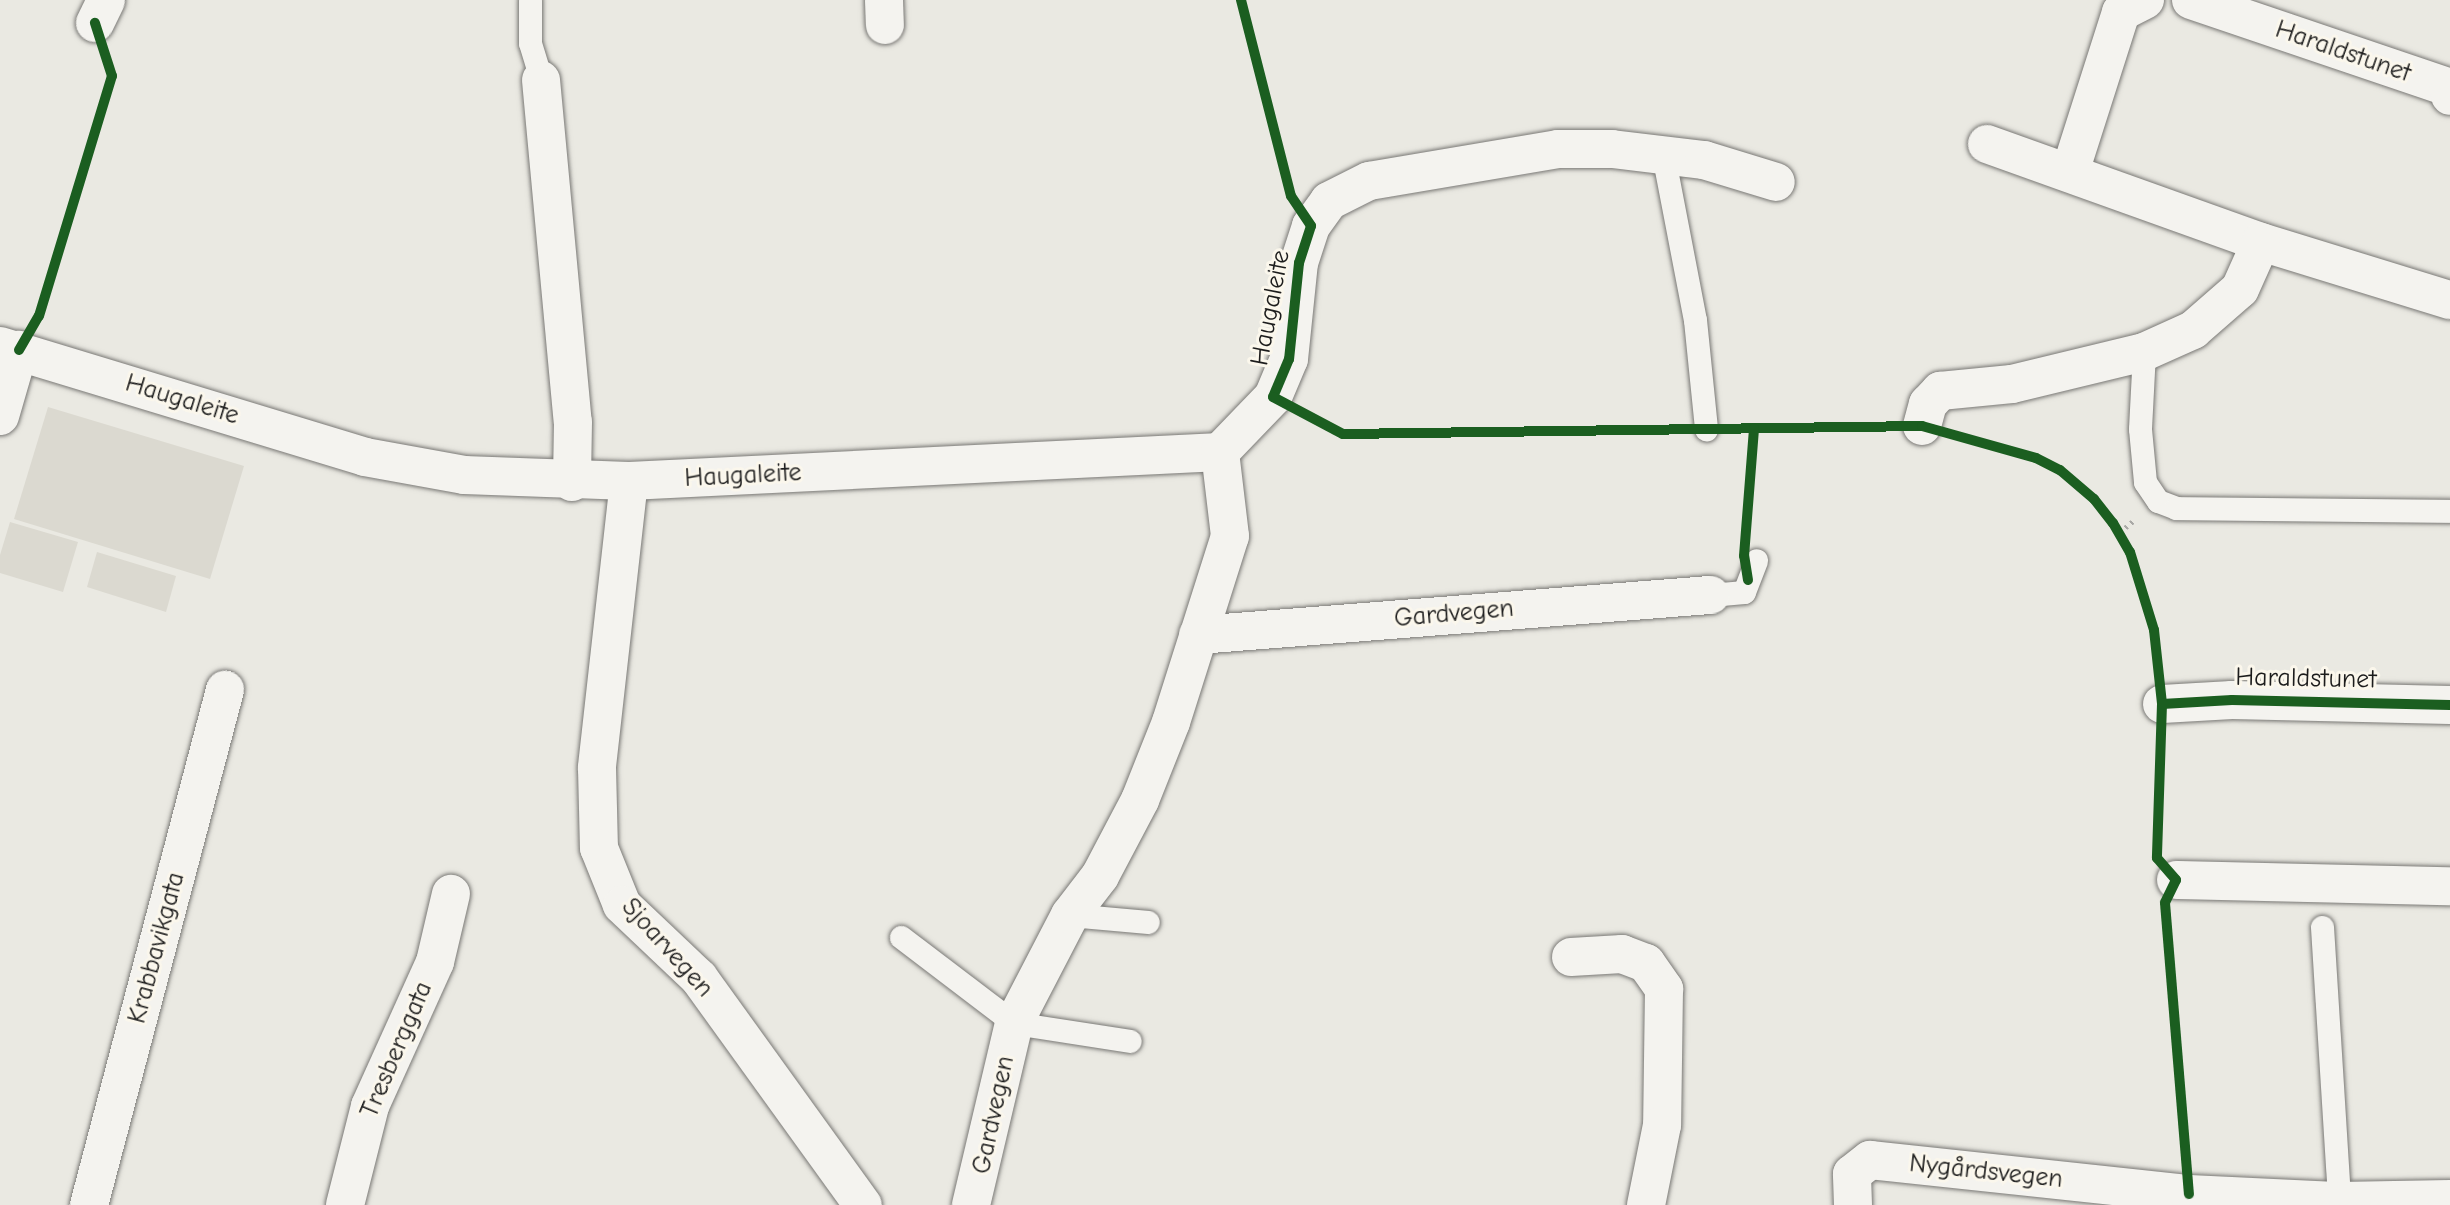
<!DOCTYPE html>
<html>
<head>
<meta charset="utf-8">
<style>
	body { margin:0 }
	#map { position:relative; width:2450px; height:1205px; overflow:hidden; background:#eae9e2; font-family:"Comic Neue",sans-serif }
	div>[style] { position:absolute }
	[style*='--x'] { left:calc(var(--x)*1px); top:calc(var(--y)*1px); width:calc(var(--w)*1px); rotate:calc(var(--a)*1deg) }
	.green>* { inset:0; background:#dbd9d0 }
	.path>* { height:4.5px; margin-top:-2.25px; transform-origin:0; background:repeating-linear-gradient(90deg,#aaa9a6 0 2px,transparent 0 7px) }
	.roads { filter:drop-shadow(0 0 2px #797875) drop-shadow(0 0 2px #797875) }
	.service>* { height:23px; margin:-11.5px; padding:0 11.5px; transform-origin:11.5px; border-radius:11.5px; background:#f4f3ef }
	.minor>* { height:38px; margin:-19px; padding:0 19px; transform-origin:19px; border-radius:19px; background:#f4f3ef }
	.cycleway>* { height:10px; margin:-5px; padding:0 5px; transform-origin:5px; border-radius:5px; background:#1b5e20 }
	span { translate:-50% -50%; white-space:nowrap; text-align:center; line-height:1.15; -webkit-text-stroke:6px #fbf7ec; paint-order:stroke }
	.street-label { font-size:26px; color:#1c1c1c }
</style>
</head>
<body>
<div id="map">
	<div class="green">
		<div style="clip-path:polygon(48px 407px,244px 466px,210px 579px,14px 519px)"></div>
		<div style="clip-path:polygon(10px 522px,78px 542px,63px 592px,0 573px,0 555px)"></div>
		<div style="clip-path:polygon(97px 552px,176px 576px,166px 612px,87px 587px)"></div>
	</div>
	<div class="path">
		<div style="--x:39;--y:316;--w:251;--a:-73.1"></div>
		<div style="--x:112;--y:76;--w:17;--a:-107"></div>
		<div style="--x:2120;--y:532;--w:17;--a:-40"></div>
	</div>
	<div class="roads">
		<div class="service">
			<div style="--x:530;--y:0;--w:43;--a:90"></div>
			<div style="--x:530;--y:43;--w:39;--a:73"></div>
			<div style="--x:1663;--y:154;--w:169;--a:79.1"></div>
			<div style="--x:1695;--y:320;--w:110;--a:84.2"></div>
			<div style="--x:2144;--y:352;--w:77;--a:93"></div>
			<div style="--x:2140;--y:429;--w:53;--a:84.6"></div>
			<div style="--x:2145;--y:482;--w:23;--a:56"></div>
			<div style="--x:2158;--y:501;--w:19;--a:21"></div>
			<div style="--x:2176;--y:508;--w:274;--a:0.6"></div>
			<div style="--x:1710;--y:595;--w:34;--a:-5"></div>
			<div style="--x:1744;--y:592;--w:34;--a:-69"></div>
			<div style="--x:1070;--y:915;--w:78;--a:5.1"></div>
			<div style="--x:2322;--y:927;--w:275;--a:86.4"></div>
			<div style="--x:901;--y:937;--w:142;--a:37.3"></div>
			<div style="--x:1014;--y:1023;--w:117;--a:8.8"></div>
		</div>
		<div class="minor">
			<div style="--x:884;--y:0;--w:25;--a:88"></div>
			<div style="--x:2191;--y:0;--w:271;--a:18.7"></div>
			<div style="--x:2448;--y:87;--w:9;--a:77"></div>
			<div style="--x:95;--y:23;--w:25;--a:-64"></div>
			<div style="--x:541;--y:80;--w:343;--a:84.7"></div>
			<div style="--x:573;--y:422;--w:60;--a:91"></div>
			<div style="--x:1987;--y:144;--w:291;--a:19.7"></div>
			<div style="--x:2261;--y:242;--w:198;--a:17.1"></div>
			<div style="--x:2070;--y:172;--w:168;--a:-72.3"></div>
			<div style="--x:2121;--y:12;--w:27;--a:-27"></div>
			<div style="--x:0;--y:346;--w:382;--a:16.9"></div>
			<div style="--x:365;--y:457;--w:101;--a:10.3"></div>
			<div style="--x:464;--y:475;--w:165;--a:2.1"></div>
			<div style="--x:629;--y:481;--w:592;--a:-2.81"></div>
			<div style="--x:1220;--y:452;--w:76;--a:-46.1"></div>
			<div style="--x:1273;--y:397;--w:41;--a:-67.2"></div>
			<div style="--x:1289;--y:359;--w:97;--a:-84.1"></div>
			<div style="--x:1299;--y:263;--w:39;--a:-72"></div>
			<div style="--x:1311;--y:226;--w:31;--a:-54"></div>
			<div style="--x:1329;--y:201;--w:45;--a:-26.6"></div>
			<div style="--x:1369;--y:181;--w:192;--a:-9.6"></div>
			<div style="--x:1558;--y:149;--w:54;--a:0"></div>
			<div style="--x:1612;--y:149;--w:93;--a:6.8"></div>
			<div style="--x:1704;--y:160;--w:75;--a:17"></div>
			<div style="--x:0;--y:416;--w:69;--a:-73.9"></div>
			<div style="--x:1922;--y:426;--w:23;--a:-75"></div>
			<div style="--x:1928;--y:404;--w:18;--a:-47"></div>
			<div style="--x:1940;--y:391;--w:72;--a:-5.6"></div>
			<div style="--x:2012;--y:384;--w:136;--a:-13.6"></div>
			<div style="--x:2144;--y:352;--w:54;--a:-24.2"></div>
			<div style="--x:2193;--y:330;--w:62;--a:-41.1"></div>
			<div style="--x:2240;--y:289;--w:51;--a:-65.9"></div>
			<div style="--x:629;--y:481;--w:289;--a:96.4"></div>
			<div style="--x:597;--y:768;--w:80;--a:88.6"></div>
			<div style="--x:599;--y:848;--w:61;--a:68"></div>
			<div style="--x:622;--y:905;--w:106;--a:43.5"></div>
			<div style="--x:699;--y:978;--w:280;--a:54.2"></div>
			<div style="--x:1198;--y:635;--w:514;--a:-4.47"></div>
			<div style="--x:2162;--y:704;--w:70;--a:-3.3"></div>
			<div style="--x:2232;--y:700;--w:218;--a:1.3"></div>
			<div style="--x:2176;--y:880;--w:274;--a:1.3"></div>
			<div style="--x:1571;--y:957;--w:51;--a:-3.4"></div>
			<div style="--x:1622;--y:954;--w:26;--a:21"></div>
			<div style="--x:1646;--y:963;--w:32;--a:55"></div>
			<div style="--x:1664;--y:989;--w:136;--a:90.8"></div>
			<div style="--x:1662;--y:1125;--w:82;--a:101.3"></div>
			<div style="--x:89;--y:1205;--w:533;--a:-75.21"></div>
			<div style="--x:345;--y:1205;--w:102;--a:-75.8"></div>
			<div style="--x:370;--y:1106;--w:158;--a:-65.7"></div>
			<div style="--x:435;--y:962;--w:70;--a:-76.8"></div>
			<div style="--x:971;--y:1205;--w:187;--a:-76.7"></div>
			<div style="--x:1014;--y:1023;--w:122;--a:-62.6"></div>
			<div style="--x:1070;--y:915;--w:49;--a:-52.4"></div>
			<div style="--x:1100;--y:876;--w:86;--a:-62.2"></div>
			<div style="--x:1140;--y:800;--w:84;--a:-68.3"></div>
			<div style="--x:1171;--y:722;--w:195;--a:-72.4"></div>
			<div style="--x:1230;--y:536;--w:85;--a:-96.8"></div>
			<div style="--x:1853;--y:1205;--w:31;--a:-92"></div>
			<div style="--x:1852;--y:1174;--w:23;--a:-38"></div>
			<div style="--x:1870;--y:1160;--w:321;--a:6.1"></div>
			<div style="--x:2189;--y:1194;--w:150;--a:2.7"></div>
			<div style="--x:2339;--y:1201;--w:111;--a:-1"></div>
		</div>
	</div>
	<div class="cycleway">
		<div style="--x:1241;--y:0;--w:202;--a:75.7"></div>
		<div style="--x:1291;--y:196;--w:36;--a:56"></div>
		<div style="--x:1311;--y:226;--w:39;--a:108"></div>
		<div style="--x:1299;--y:263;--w:97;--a:95.9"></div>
		<div style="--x:1289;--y:359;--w:41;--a:112.8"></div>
		<div style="--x:1273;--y:397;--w:79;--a:27.9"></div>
		<div style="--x:1343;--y:434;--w:579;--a:-0.79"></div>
		<div style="--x:1922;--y:426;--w:118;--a:15.7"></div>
		<div style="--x:2036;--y:458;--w:27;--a:27"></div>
		<div style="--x:2060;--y:470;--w:45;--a:40.5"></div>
		<div style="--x:2094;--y:499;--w:31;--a:52"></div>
		<div style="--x:2113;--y:523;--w:34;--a:60"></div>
		<div style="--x:2130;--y:552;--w:82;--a:72.9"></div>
		<div style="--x:2154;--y:630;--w:74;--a:83.8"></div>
		<div style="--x:2162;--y:704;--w:154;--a:91.9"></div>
		<div style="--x:2157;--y:858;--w:29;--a:49"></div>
		<div style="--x:2176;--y:880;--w:25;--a:116"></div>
		<div style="--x:2165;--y:903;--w:292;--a:85.3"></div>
		<div style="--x:19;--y:350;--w:39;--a:-60"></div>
		<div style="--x:39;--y:316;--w:251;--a:-73.1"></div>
		<div style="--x:112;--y:76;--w:56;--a:-107.8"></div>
		<div style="--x:1748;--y:580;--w:24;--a:-99"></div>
		<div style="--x:1744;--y:556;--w:128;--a:-85.5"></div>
		<div style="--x:2162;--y:704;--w:70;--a:-3.3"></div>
		<div style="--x:2232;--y:700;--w:218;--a:1.3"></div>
	</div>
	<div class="street-label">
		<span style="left:2343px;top:52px;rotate:19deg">Haraldstunet</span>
		<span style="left:1271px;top:308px;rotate:-79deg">Haugaleite</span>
		<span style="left:182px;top:400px;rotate:17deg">Haugaleite</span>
		<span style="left:743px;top:476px;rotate:-3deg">Haugaleite</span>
		<span style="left:1454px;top:614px;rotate:-5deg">Gardvegen</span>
		<span style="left:2306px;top:679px;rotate:1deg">Haraldstunet</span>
		<span style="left:157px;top:948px;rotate:-75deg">Krabbavikgata</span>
		<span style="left:667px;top:948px;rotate:48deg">Sjoarvegen</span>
		<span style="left:397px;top:1050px;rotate:-67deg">Tresberggata</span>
		<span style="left:994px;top:1115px;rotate:-78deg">Gardvegen</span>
		<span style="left:1986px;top:1172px;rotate:6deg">Nygårdsvegen</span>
	</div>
</div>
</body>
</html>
